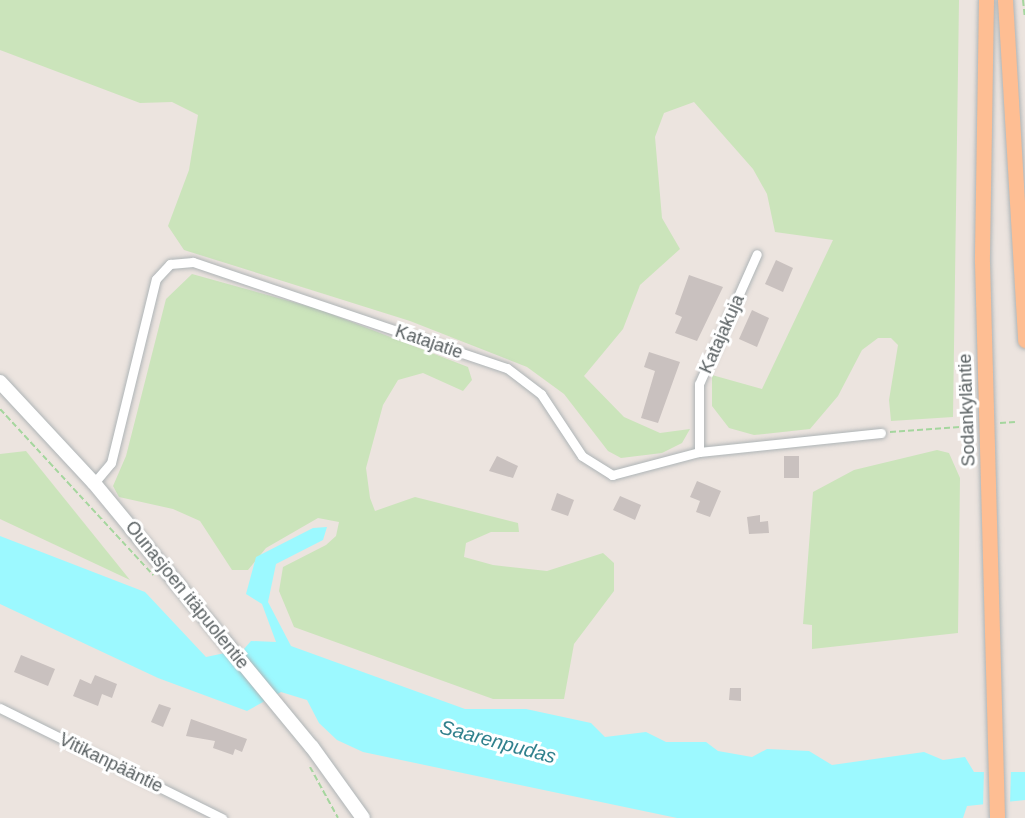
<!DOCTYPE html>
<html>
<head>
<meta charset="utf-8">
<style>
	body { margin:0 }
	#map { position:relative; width:1025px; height:818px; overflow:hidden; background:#ece4df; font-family:Helvetica,sans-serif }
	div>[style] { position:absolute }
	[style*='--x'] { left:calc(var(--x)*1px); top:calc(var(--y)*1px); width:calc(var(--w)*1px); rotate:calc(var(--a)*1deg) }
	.green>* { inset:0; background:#cbe4bb }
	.water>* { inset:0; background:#9cf9ff }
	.pier>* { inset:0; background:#ece4df }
	.building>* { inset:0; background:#c9c1bf }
	.path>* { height:2px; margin-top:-1px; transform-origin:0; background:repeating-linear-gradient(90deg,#a5d69e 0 6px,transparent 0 9px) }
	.roads { filter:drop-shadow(0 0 2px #aeb4b6) drop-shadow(0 0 2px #aeb4b6) }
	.minor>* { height:9px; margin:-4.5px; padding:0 4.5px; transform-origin:4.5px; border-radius:4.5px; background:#fff }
	.secondary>* { height:14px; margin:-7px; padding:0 7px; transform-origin:7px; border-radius:7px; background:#fff }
	.trunk>* { height:15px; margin:-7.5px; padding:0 7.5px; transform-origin:7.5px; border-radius:7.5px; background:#febe93 }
	span { translate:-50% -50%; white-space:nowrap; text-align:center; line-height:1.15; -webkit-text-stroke:6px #fff; paint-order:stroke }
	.street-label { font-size:18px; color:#585f61 }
	.water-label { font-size:20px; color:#31818d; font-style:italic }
</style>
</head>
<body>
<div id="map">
	<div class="green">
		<div style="clip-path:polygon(0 0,959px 0,953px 417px,891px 421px,889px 400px,898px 345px,891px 338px,878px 338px,862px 350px,838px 396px,810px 429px,754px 435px,729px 428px,712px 406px,712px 375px,762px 389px,833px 240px,775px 232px,767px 194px,753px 169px,694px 102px,664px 113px,655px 137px,662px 218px,680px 249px,640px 285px,623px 329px,584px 376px,624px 417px,660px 433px,690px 429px,682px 443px,662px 453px,621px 458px,608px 451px,564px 394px,527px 367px,410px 321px,184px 250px,168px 226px,189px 170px,198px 115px,172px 102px,140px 103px,0 50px)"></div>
		<div style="clip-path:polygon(192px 274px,318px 309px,468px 367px,472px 380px,463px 391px,423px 373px,398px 380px,383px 405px,366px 468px,370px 498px,375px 511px,415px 497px,518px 523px,519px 532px,491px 532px,466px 543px,464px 557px,493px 565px,547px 571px,603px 553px,614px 563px,614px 591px,574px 644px,564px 699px,493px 699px,294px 627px,279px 591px,283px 567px,326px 545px,336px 536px,339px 522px,318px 518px,266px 548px,248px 570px,232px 570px,200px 521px,173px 509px,119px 497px,113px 486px,126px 456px,166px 299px)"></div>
		<div style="clip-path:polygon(937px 450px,949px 453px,960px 478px,958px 633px,812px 649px,812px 625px,803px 624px,813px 492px,854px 470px)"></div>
		<div style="clip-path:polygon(26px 451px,130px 580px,0 519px,0 454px)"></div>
	</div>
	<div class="water">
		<div style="clip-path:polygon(327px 527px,323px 540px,276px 564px,268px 602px,291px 646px,465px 709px,526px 709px,591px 723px,605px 737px,646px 732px,666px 742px,706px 742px,718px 751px,752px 757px,767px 749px,809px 751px,832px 765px,924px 752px,943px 760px,965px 757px,974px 772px,1025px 772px,1025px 800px,967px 806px,963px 818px,677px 818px,363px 752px,337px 740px,319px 723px,307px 700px,281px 692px,247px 711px,158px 678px,0 604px,0 536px,145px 592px,206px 657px,244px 649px,251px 641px,276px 642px,262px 604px,246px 594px,256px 557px,313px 528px)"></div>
	</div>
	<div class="pier">
		<div style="clip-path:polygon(984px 769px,1011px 769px,1010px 805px,983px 807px)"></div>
	</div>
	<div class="building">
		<div style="clip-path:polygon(776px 260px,793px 268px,783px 292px,765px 284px)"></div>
		<div style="clip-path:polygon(689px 275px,723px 287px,697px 341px,675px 333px,682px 317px,675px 314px)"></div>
		<div style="clip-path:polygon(752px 310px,769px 318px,757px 347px,739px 339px)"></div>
		<div style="clip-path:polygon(649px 352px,680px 362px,658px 423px,641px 418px,655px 371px,644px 367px)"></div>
		<div style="clip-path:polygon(497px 456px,518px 466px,513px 478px,489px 471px)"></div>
		<div style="clip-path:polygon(784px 456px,799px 456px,799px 478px,784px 478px)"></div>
		<div style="clip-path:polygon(697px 481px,721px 491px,710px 517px,696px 512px,700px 501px,690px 497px)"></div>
		<div style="clip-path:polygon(557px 493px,574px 500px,568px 516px,551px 510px)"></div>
		<div style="clip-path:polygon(620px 496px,641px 505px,635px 520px,613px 510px)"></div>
		<div style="clip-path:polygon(760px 515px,760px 522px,768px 521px,769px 533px,749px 534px,747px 517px)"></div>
		<div style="clip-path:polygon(21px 655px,55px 669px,48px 686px,14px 672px)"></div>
		<div style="clip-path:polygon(95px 675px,117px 684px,112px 698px,102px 694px,98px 706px,73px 696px,80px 679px,91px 684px)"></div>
		<div style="clip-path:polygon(730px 688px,741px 688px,741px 701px,729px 700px)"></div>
		<div style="clip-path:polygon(159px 704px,171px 708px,163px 727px,151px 722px)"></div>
		<div style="clip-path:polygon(191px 719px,247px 739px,242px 752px,235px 749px,233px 755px,213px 748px,215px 741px,186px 736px)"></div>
	</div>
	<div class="path">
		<div style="--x:1023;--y:0;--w:18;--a:84"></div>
		<div style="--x:0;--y:409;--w:226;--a:47.3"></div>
		<div style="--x:1000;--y:423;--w:15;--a:-4"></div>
		<div style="--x:890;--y:432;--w:84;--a:-4.1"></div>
		<div style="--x:310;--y:767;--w:58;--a:61.2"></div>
	</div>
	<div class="roads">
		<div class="minor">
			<div style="--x:699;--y:452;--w:68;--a:-90"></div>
			<div style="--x:699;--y:384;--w:142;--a:-66"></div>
			<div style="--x:94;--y:483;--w:26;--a:-50"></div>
			<div style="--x:111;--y:463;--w:189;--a:-76.3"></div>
			<div style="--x:156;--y:279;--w:21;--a:-47"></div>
			<div style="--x:170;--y:264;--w:23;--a:-5"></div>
			<div style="--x:193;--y:262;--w:331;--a:18.7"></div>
			<div style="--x:507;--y:368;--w:43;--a:37.4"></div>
			<div style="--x:541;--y:394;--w:74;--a:56.5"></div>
			<div style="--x:582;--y:456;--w:36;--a:32"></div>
			<div style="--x:612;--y:475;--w:90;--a:-14.8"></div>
			<div style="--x:699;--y:452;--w:183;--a:-6"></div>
			<div style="--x:0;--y:708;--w:248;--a:26.4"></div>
		</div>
		<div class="secondary">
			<div style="--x:0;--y:382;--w:138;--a:47.1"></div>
			<div style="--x:94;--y:483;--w:342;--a:50.5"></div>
			<div style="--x:312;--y:747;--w:87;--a:54.3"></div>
		</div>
		<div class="trunk">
			<div style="--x:986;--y:0;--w:262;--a:90.9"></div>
			<div style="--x:982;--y:262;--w:556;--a:88.45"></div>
			<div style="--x:1005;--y:0;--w:341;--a:86.6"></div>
		</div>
	</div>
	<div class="street-label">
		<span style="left:722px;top:334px;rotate:-66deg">Katajakuja</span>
		<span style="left:429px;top:342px;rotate:19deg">Katajatie</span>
		<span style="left:967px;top:410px;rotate:-92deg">Sodankyläntie</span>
		<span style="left:187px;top:595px;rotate:51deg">Ounasjoen itäpuolentie</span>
		<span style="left:111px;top:763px;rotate:26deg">Vitikanpääntie</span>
	</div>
	<div class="water-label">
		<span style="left:498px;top:742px;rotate:15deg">Saarenpudas</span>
	</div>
</div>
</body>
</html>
